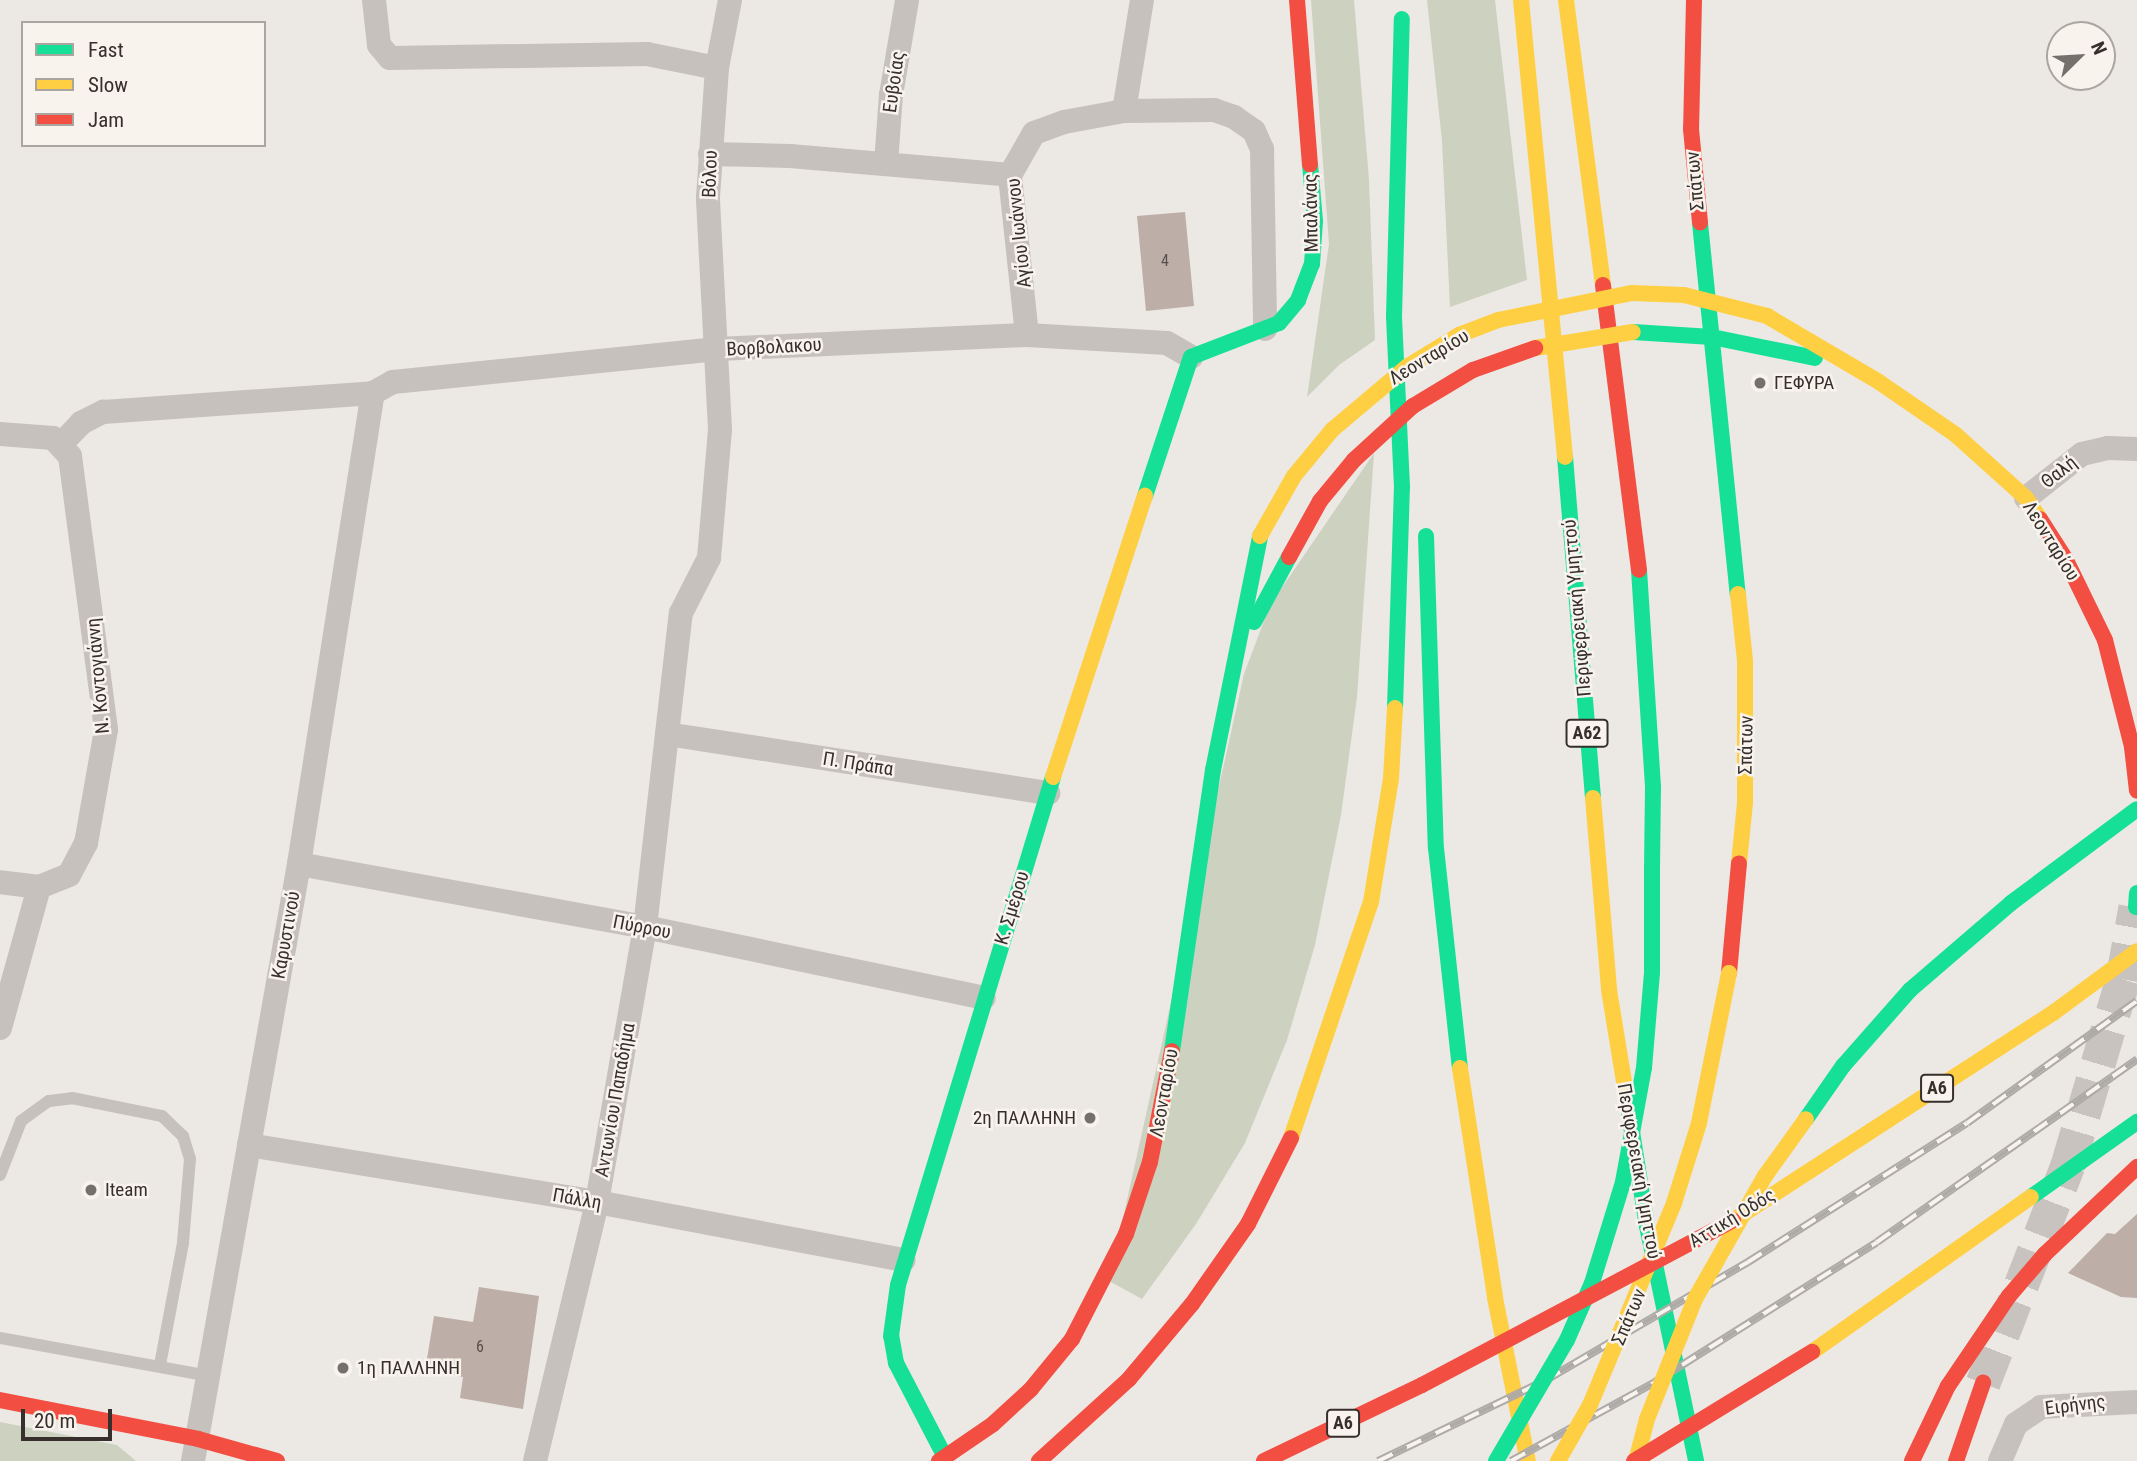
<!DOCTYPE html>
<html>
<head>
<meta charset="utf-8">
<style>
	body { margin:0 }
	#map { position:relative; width:2137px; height:1461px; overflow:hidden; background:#ece8e4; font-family:"Roboto Condensed",sans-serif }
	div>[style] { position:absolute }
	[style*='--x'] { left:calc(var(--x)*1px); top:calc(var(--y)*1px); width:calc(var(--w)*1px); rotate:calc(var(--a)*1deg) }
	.green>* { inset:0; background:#cdd1c0 }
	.building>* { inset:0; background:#beaea8 }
	.secondary-tunnel>* { height:35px; margin-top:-17.5px; transform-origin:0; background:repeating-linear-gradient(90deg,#c8c3bf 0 35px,transparent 0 53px) }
	.lane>* { height:12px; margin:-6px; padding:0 6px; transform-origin:6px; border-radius:6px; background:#c6c1bc }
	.street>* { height:24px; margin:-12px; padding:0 12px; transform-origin:12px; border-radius:12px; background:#c6c1bc }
	.fast>* { height:16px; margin:-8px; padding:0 8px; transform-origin:8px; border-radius:8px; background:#16e098 }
	.slow>* { height:16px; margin:-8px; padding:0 8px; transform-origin:8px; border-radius:8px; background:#ffcf43 }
	.jam>* { height:16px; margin:-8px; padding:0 8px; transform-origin:8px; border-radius:8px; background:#f24e42 }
	.rail>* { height:8px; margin-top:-4px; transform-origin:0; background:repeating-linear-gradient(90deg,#f8f3ec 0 16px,#adaaa7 0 32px); box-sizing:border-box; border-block:2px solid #adaaa7 }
	.fast-bridge>* { height:16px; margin:-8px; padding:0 8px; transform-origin:8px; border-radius:8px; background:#16e098 }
	.slow-bridge>* { height:16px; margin:-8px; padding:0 8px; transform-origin:8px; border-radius:8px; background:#ffcf43 }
	.jam-bridge>* { height:16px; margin:-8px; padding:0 8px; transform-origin:8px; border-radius:8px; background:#f24e42 }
	.dots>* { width:19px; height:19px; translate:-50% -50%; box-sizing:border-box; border:4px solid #f8f3ec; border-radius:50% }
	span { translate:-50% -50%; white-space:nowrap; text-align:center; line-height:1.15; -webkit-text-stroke:5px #f8f3ec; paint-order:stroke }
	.number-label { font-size:16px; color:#584f4a }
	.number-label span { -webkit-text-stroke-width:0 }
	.shield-label span { padding:2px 5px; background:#f8f3ec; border:2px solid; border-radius:5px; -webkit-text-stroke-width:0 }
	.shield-label { font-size:18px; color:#362f2b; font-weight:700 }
	.street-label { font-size:19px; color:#362f2b }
	.poi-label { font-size:19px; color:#362f2b }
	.left { translate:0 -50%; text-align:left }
	.right { translate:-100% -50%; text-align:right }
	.legend { position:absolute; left:21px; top:21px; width:245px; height:126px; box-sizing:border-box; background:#f8f3ec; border:2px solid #aaa59f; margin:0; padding:9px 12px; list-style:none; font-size:21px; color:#362f2b }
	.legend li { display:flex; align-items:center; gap:14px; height:35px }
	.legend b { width:35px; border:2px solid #aaa59f }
	.north { position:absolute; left:2046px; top:21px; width:70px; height:70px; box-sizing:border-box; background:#f8f3ec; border:2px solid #aaa59f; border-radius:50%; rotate:66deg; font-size:19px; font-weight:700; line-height:28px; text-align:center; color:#362f2b }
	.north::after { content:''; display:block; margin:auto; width:24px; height:32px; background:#76706c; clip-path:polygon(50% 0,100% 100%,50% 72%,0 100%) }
	.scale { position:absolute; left:21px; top:1409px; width:91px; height:32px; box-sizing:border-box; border:4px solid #362f2b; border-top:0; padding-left:9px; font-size:21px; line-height:24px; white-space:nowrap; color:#362f2b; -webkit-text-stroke:5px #f8f3ec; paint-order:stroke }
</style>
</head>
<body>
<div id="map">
	<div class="green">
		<div style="clip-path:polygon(1311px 0,1354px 0,1369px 180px,1375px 340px,1339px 365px,1307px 397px,1329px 244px)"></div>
		<div style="clip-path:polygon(1427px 0,1495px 0,1527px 280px,1450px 307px,1442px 141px)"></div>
		<div style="clip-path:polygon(1374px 453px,1357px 697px,1341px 815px,1315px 945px,1287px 1040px,1245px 1143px,1196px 1224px,1142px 1299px,1109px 1281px,1244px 674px,1270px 605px)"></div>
		<div style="clip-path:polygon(0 1422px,117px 1445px,136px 1461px,0 1461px)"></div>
	</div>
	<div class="building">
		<div style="clip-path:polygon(1185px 212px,1194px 306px,1146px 311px,1137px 216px)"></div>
		<div style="clip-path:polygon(2137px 1214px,2137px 1298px,2121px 1297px,2068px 1273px,2107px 1233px,2115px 1234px)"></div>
		<div style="clip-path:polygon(479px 1287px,539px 1296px,523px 1409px,460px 1398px,463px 1377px,425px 1371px,434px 1316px,473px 1322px)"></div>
	</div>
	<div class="secondary-tunnel">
		<div style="--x:1983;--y:1383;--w:234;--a:-68.7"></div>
		<div style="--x:2068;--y:1165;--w:194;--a:-73.5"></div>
		<div style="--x:2123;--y:979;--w:73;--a:-79.8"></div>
	</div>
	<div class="lane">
		<div style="--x:0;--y:1175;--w:58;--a:-68.7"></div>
		<div style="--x:21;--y:1121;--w:34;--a:-36"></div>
		<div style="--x:49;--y:1101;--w:23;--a:-7"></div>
		<div style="--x:72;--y:1098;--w:92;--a:11.3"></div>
		<div style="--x:162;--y:1116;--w:29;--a:44"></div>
		<div style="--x:183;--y:1136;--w:24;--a:73"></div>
		<div style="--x:190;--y:1159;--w:84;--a:94.8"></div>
		<div style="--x:183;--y:1243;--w:124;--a:100.7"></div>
		<div style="--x:0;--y:1338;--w:212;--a:10.3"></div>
	</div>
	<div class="street">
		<div style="--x:374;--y:0;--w:45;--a:83.7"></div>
		<div style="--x:379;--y:45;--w:17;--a:50"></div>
		<div style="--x:390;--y:58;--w:257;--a:-0.9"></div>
		<div style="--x:647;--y:54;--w:71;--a:11.3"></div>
		<div style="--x:1124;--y:111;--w:90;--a:-0.6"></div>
		<div style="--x:1214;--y:110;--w:21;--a:19"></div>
		<div style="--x:1234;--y:117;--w:24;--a:35"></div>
		<div style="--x:1254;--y:131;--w:20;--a:66"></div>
		<div style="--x:1262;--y:149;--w:180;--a:89"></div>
		<div style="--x:710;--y:154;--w:80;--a:1.4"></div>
		<div style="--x:790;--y:156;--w:221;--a:4.9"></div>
		<div style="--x:886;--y:164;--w:69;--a:-85.9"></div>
		<div style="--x:891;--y:95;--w:96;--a:-80.4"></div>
		<div style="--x:1027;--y:335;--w:161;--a:-96.1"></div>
		<div style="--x:1010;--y:175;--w:48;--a:-60.3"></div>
		<div style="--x:1034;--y:133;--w:32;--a:-20"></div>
		<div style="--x:1064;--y:122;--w:61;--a:-10.4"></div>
		<div style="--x:1124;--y:111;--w:112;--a:-80.8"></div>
		<div style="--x:0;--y:434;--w:53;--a:4.3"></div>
		<div style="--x:53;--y:438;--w:25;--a:47"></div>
		<div style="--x:70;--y:456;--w:276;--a:82.5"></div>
		<div style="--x:106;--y:730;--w:115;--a:100"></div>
		<div style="--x:86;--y:843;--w:36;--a:118"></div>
		<div style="--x:69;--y:875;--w:32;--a:158"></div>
		<div style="--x:39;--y:887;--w:39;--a:-173"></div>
		<div style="--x:62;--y:443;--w:28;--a:-46"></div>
		<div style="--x:81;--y:423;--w:25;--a:-27"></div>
		<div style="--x:103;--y:412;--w:271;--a:-4"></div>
		<div style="--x:2026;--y:498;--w:71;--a:-38.2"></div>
		<div style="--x:2082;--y:454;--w:27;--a:-13"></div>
		<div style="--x:2108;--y:448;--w:29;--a:2"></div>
		<div style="--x:667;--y:734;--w:386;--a:8.8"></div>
		<div style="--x:299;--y:864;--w:352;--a:10.3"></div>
		<div style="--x:645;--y:927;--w:346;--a:11.8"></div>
		<div style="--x:0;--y:1028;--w:146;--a:-74.5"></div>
		<div style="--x:249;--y:1145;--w:353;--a:9.3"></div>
		<div style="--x:597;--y:1202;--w:312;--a:10.7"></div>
		<div style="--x:193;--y:1461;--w:606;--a:-79.93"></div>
		<div style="--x:299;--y:864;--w:477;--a:-81.1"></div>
		<div style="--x:373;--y:393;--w:23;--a:-29"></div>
		<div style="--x:393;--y:382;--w:326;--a:-5.8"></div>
		<div style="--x:717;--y:349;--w:310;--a:-2.6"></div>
		<div style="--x:1027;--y:335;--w:140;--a:3.3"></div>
		<div style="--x:1167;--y:343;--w:28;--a:30"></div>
		<div style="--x:535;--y:1461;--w:266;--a:-76.5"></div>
		<div style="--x:597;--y:1202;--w:279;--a:-80.1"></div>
		<div style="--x:645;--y:927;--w:316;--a:-83.5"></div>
		<div style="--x:681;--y:613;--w:62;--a:-63"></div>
		<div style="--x:709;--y:558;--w:129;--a:-85.1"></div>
		<div style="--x:720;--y:429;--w:232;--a:-93"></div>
		<div style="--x:708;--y:197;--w:129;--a:-86"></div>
		<div style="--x:717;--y:68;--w:69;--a:-79.2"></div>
		<div style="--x:2000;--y:1461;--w:40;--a:-66.6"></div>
		<div style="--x:2016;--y:1424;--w:30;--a:-34"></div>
		<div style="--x:2041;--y:1407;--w:96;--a:-3"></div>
	</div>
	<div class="fast">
		<div style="--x:1700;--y:223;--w:373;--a:84.2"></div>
		<div style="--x:1633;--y:332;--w:79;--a:3.6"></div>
		<div style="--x:1712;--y:337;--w:105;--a:11.5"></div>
		<div style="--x:1565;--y:457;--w:342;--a:85.3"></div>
		<div style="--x:1145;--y:496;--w:146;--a:-71.7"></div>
		<div style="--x:1191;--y:357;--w:94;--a:-21.1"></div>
		<div style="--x:1279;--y:323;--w:30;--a:-50"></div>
		<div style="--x:1298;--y:300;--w:39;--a:-69"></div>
		<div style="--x:1312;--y:264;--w:43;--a:-86"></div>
		<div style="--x:1315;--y:221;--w:57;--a:-95"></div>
		<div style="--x:1426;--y:536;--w:312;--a:88.2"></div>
		<div style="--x:1436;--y:848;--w:221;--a:83.8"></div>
		<div style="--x:1639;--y:570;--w:217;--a:86.3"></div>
		<div style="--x:1653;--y:787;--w:81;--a:90.7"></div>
		<div style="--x:1254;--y:622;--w:74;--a:-61.7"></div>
		<div style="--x:1395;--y:708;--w:221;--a:-88.2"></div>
		<div style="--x:1402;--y:487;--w:170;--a:-92.7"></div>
		<div style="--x:1394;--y:317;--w:298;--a:-88.5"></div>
		<div style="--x:2136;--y:907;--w:14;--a:-86"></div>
		<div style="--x:1910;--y:990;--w:133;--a:-40.7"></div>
		<div style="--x:2011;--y:903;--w:157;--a:-36.7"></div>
		<div style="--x:1172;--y:1051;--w:284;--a:-81.7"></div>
		<div style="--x:1213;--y:770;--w:239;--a:-78.6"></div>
		<div style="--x:1627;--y:1100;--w:128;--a:81"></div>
		<div style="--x:1647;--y:1226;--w:240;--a:78.2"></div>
		<div style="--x:2031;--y:1197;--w:130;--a:-35.3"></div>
		<div style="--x:945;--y:1457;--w:106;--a:-117.5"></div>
		<div style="--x:896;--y:1363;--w:27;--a:-100"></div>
		<div style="--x:891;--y:1336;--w:51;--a:-82.2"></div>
		<div style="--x:898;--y:1285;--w:531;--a:-73.03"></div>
	</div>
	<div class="slow">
		<div style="--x:1521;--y:0;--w:459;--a:84.5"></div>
		<div style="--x:1566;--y:0;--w:287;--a:82.6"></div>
		<div style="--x:1632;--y:293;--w:52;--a:2.2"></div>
		<div style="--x:1684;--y:295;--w:86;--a:14.2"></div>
		<div style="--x:1767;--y:316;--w:130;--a:30.5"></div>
		<div style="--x:1879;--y:382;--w:93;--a:34.5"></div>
		<div style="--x:1956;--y:435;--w:94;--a:42"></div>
		<div style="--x:2026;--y:498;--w:25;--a:56"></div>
		<div style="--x:1738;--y:594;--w:67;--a:84"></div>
		<div style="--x:1745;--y:661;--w:142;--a:90"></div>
		<div style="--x:1745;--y:803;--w:60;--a:95.7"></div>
		<div style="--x:1053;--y:777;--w:296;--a:-71.9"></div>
		<div style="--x:1593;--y:798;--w:193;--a:85.2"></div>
		<div style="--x:1609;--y:990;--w:111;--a:80.7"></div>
		<div style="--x:1460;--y:1068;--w:233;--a:81.3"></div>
		<div style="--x:1495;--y:1298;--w:166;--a:78.6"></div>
		<div style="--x:1291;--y:1138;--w:249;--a:-71.3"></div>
		<div style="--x:1371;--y:902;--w:125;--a:-80.8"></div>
		<div style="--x:1391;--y:779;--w:71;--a:-86.8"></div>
		<div style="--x:1737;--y:1218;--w:377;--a:-33"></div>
		<div style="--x:2053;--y:1013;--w:104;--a:-36.4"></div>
		<div style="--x:1812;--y:1352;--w:268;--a:-35.3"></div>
	</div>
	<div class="jam">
		<div style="--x:1297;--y:0;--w:165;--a:85.5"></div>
		<div style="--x:1694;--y:0;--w:129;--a:91.3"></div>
		<div style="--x:1691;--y:129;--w:94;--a:84.5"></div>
		<div style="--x:1603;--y:285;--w:287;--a:82.8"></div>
		<div style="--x:2040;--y:519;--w:46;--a:57.3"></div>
		<div style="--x:2065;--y:558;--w:91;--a:64"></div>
		<div style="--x:2105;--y:640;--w:110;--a:75.8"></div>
		<div style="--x:2132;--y:747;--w:44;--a:83.5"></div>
		<div style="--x:1729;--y:973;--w:110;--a:-84.8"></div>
		<div style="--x:0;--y:1400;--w:202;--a:11.1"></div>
		<div style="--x:198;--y:1439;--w:82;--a:15.6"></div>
		<div style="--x:939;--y:1461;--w:65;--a:-34.4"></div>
		<div style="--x:993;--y:1424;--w:52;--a:-42.6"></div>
		<div style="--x:1031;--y:1389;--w:65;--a:-50.6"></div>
		<div style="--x:1072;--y:1339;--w:118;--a:-62.8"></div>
		<div style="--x:1126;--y:1234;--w:76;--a:-71.6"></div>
		<div style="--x:1150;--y:1162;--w:113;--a:-78.8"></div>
		<div style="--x:1039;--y:1461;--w:122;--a:-42.3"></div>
		<div style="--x:1129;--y:1379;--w:98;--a:-50"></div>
		<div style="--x:1192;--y:1304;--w:98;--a:-55"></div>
		<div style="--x:1248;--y:1224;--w:96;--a:-63.4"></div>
		<div style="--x:1264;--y:1461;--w:175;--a:-25.7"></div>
		<div style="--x:1912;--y:1461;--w:83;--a:-64.4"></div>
		<div style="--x:1948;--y:1386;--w:109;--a:-55.9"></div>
		<div style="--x:2009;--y:1296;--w:55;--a:-49.4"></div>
		<div style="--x:2045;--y:1254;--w:127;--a:-43.4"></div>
		<div style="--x:1956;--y:1461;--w:83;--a:-70.9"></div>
	</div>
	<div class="rail">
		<div style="--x:1378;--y:1461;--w:187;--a:-25.7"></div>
		<div style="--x:1546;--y:1380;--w:234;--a:-30.3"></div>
		<div style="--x:1748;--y:1262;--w:259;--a:-32.4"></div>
		<div style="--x:1967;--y:1123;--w:209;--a:-35.7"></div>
		<div style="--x:1511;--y:1461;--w:164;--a:-28.7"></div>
		<div style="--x:1655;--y:1382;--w:262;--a:-32.2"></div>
		<div style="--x:1877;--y:1242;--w:318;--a:-35.1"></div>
	</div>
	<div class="fast-bridge">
		<div style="--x:1806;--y:1119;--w:65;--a:-55.1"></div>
		<div style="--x:1843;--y:1066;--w:101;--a:-48.6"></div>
		<div style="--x:1496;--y:1461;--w:140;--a:-59.6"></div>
		<div style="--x:1567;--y:1340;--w:62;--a:-66.3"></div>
		<div style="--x:1592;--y:1283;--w:106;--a:-72.9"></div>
		<div style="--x:1623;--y:1182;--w:116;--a:-79.6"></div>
		<div style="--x:1644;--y:1068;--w:96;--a:-85.2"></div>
		<div style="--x:1652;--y:972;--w:104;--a:-90"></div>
	</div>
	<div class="slow-bridge">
		<div style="--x:1535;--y:348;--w:99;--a:-9.3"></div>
		<div style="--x:1260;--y:536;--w:69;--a:-60.5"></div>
		<div style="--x:1294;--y:476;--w:60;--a:-50.4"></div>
		<div style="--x:1332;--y:430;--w:99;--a:-40.1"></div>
		<div style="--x:1408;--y:366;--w:60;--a:-31.3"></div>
		<div style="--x:1459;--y:335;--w:42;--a:-21"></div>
		<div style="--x:1498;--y:320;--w:137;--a:-11.4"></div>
		<div style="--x:1558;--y:1461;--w:64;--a:-60.3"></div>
		<div style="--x:1590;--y:1405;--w:219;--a:-67.4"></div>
		<div style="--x:1674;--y:1203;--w:84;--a:-72.6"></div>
		<div style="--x:1699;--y:1123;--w:153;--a:-78.7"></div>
		<div style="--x:1636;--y:1461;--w:43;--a:-75.3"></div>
		<div style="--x:1647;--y:1419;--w:129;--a:-68.2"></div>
		<div style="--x:1695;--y:1299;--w:142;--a:-60.4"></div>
		<div style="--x:1765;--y:1176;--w:70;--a:-54.3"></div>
	</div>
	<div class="jam-bridge">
		<div style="--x:1289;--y:557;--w:64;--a:-61"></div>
		<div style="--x:1320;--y:501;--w:53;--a:-50.3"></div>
		<div style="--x:1354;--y:460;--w:80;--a:-42.5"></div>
		<div style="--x:1413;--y:406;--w:70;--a:-31"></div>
		<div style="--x:1473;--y:370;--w:66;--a:-19.5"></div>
		<div style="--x:1422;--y:1385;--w:352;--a:-27.9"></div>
		<div style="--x:1634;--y:1461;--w:209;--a:-31.5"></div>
	</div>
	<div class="dots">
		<div style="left:1760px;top:383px;background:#76706c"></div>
		<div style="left:1090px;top:1118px;background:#76706c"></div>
		<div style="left:91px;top:1190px;background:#76706c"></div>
		<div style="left:343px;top:1368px;background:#76706c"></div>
	</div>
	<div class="number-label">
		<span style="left:1165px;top:261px">4</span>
		<span style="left:480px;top:1347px">6</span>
	</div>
	<div class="shield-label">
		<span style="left:1587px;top:733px">Α62</span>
		<span style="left:1937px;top:1088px">Α6</span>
		<span style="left:1343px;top:1423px">Α6</span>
	</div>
	<div class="street-label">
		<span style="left:894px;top:82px;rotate:-82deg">Ευβοίας</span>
		<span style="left:710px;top:174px;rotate:-88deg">Βόλου</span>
		<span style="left:1695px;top:181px;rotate:-95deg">Σπάτων</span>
		<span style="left:1311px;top:213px;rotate:-91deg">Μπαλάνας</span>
		<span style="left:1019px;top:233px;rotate:-96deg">Αγίου Ιωάννου</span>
		<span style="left:774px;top:347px;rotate:-3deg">Βορβολακου</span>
		<span style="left:1429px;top:357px;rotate:-31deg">Λεονταρίου</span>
		<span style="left:2059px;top:472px;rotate:-38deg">Θαλή</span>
		<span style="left:2051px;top:541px;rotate:58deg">Λεονταρίου</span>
		<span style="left:1577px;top:608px;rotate:-95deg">Περιφερειακή Υμηττού</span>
		<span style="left:98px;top:676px;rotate:-95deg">Ν. Koντογιάννη</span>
		<span style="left:1746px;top:745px;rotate:-89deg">Σπάτων</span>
		<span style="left:858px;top:764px;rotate:9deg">Π. Πράπα</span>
		<span style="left:1012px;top:908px;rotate:-73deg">Κ. Σμέρου</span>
		<span style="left:642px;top:927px;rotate:11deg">Πύρρου</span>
		<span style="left:286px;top:935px;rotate:-80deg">Καρυστινού</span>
		<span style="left:1164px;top:1093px;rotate:-80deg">Λεονταρίου</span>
		<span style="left:615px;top:1100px;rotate:-80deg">Αντωνίου Παπαδήμα</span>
		<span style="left:1639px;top:1171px;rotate:80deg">Περιφερειακή Υμηττού</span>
		<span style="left:577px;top:1199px;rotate:10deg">Πάλλη</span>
		<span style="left:1732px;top:1218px;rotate:-31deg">Αττική Οδός</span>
		<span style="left:1629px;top:1317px;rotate:-67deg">Σπάτων</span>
		<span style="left:2075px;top:1405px;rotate:-7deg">Ειρήνης</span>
	</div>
	<div class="poi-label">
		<span class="left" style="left:1774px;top:383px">ΓΕΦΥΡΑ</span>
		<span class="right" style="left:1076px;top:1118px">2η ΠΑΛΛΗΝΗ</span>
		<span class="left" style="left:105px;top:1190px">Iteam</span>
		<span class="left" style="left:357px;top:1368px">1η ΠΑΛΛΗΝΗ</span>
	</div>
	<ul class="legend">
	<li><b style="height:9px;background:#16e098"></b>Fast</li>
	<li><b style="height:9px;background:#ffcf43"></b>Slow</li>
	<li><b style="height:9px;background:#f24e42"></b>Jam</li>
	</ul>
	<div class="north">N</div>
	<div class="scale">20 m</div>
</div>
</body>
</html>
